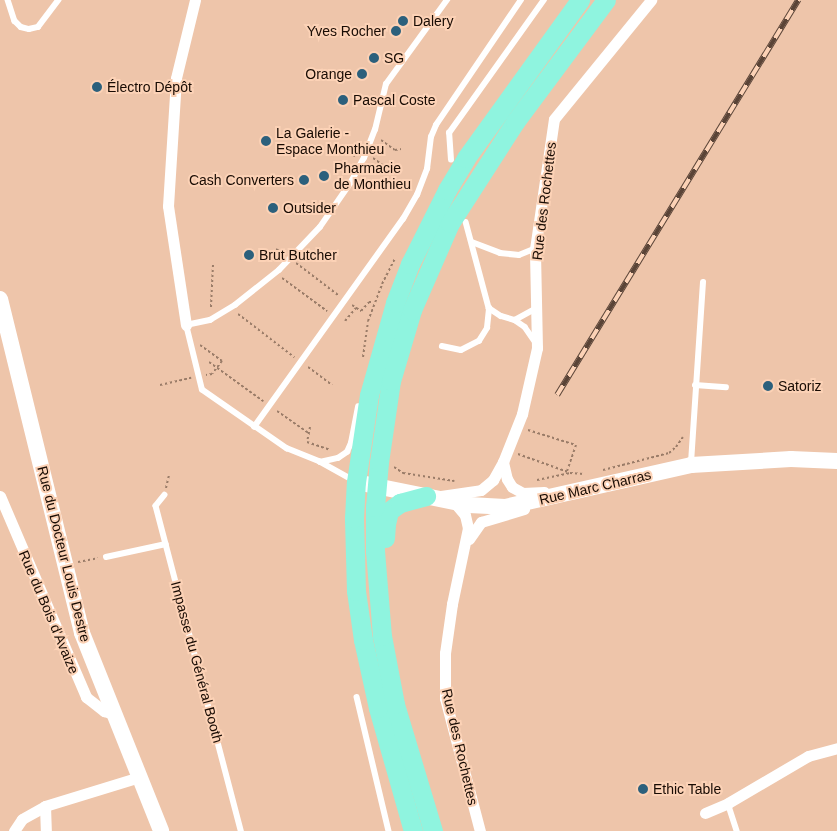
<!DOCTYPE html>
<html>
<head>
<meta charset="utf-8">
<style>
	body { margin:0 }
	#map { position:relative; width:837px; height:831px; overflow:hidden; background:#eec5aa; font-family:Arial,sans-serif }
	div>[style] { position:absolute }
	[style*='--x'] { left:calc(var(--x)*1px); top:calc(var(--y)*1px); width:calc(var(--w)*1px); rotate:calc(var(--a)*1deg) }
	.path>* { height:2px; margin-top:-1px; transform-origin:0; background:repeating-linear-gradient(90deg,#9a7c68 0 2.5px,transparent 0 5px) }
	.lane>* { height:5.5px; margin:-2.75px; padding:0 2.75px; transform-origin:2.75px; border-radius:2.75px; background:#fff }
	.street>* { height:11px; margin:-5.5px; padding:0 5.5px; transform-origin:5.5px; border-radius:5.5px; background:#fff }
	.secondary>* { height:16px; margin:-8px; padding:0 8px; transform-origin:8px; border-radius:8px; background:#fff }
	.primary>* { height:19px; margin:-9.5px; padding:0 9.5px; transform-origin:9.5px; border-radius:9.5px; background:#8ff4df }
	.rail>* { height:5.5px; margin-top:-2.75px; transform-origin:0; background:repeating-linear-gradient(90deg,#fcd2b6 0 11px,#5a4437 0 22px); box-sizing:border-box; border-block:1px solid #5a4437 }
	.dots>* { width:14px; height:14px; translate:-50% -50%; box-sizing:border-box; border:2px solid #fcd2b6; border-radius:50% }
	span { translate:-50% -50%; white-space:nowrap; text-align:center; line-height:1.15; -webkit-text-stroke:4px #fcd2b6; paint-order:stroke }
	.poi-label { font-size:14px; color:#180b03 }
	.left { translate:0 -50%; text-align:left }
	.right { translate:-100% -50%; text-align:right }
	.street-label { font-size:14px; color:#180b03 }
</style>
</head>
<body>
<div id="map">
	<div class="path">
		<div style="--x:381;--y:140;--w:17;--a:36"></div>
		<div style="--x:395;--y:150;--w:6;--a:-9"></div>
		<div style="--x:348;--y:154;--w:8;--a:14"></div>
		<div style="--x:373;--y:158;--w:14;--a:36"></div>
		<div style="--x:384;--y:166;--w:6;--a:90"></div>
		<div style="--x:276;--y:249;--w:8;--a:30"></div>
		<div style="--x:296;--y:263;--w:53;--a:37.3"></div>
		<div style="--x:282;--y:278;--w:56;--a:36.3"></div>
		<div style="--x:352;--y:305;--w:11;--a:34"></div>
		<div style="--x:361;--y:311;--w:12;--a:-48"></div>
		<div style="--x:369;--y:302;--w:5;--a:0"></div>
		<div style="--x:211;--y:307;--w:42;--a:-87.3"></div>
		<div style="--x:238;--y:314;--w:71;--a:37.5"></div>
		<div style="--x:345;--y:321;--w:17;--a:-50"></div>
		<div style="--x:200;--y:345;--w:27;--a:36"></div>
		<div style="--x:222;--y:361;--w:16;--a:128"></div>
		<div style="--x:212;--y:374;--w:6;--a:171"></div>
		<div style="--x:363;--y:357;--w:36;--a:-82"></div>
		<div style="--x:368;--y:321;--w:40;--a:-69"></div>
		<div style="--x:382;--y:284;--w:29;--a:-63"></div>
		<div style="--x:209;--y:362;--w:67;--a:35.8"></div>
		<div style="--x:308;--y:367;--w:30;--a:37"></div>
		<div style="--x:160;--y:385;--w:32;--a:-13"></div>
		<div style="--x:277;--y:411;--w:38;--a:35"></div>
		<div style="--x:310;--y:427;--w:15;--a:101"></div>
		<div style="--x:307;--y:442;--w:24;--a:19"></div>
		<div style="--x:528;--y:430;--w:50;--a:17.4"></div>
		<div style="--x:576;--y:445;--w:28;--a:109"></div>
		<div style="--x:518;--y:454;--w:53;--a:19.8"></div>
		<div style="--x:394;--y:467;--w:11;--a:34"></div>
		<div style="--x:403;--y:473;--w:52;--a:8.9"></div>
		<div style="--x:603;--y:470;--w:68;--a:-14.4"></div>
		<div style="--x:669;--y:453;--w:9;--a:-41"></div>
		<div style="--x:676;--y:447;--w:12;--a:-55"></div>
		<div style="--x:537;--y:480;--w:34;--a:-12"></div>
		<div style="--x:570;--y:473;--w:14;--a:4"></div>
		<div style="--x:166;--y:488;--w:13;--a:-77"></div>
		<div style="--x:78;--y:562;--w:20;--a:-11"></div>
	</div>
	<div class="lane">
		<div style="--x:8;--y:0;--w:22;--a:72"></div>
		<div style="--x:15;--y:21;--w:8;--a:45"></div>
		<div style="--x:21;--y:27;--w:8;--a:14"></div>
		<div style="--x:29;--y:29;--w:9;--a:-13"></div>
		<div style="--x:38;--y:27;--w:34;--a:-53"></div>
		<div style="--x:451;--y:160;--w:27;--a:-94"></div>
		<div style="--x:449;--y:133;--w:163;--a:-54.5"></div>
		<div style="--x:466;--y:222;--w:89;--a:75"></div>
		<div style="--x:489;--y:308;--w:14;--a:34"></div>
		<div style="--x:501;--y:316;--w:15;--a:16"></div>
		<div style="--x:515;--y:320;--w:23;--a:-29"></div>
		<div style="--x:472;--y:242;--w:30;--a:21"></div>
		<div style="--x:500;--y:253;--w:19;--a:6"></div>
		<div style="--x:519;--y:255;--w:16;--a:-22"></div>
		<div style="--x:515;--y:320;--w:12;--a:35"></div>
		<div style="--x:525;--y:327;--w:16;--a:55"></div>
		<div style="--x:442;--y:346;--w:19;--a:12"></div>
		<div style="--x:461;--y:350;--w:20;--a:-27"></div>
		<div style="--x:479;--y:341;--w:15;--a:-58"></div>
		<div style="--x:487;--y:328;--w:20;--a:-84"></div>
		<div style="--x:695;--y:385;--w:31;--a:4"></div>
		<div style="--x:254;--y:427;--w:256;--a:-54.4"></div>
		<div style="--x:403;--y:219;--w:28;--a:-60"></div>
		<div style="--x:417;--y:195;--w:28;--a:-69"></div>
		<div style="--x:427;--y:169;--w:32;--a:-83"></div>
		<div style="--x:431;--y:137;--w:13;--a:-67"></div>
		<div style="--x:436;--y:125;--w:151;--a:-55.8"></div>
		<div style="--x:320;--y:462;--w:18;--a:-13"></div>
		<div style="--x:338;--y:458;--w:11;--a:-34"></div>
		<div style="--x:347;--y:452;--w:10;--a:-66"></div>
		<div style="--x:351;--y:443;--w:37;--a:-79"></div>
		<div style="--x:691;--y:463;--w:181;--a:-86.2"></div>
		<div style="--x:354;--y:481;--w:39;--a:-151"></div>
		<div style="--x:320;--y:462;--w:35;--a:-158"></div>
		<div style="--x:287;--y:449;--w:103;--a:-145.2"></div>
		<div style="--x:202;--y:390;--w:67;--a:-103.8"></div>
		<div style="--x:186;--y:325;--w:25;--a:-12"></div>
		<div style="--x:210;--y:320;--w:29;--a:-31"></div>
		<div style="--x:235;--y:305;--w:56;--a:-38.5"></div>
		<div style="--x:279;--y:270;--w:59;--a:-46.4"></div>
		<div style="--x:320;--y:227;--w:55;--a:-55.4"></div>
		<div style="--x:351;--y:182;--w:27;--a:-62"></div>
		<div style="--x:364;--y:158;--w:30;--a:-69"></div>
		<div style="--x:375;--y:130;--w:47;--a:-76.6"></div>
		<div style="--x:386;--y:84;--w:104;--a:-54"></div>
		<div style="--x:165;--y:495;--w:14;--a:129"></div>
		<div style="--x:156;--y:506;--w:336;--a:75.3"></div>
		<div style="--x:106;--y:557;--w:61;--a:-12.2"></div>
		<div style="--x:357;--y:697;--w:138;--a:76.6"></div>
		<div style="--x:728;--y:803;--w:29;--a:72"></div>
	</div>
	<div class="street">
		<div style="--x:186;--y:325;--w:120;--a:-98.6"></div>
		<div style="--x:168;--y:206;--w:128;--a:-86.4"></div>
		<div style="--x:176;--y:78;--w:80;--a:-76.3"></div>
		<div style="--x:503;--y:462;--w:17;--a:77"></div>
		<div style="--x:507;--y:479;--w:9;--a:58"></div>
		<div style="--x:512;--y:487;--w:13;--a:29"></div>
		<div style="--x:523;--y:493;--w:21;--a:-3"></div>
		<div style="--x:0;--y:496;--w:219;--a:66.8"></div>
		<div style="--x:86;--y:697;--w:23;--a:38"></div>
		<div style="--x:104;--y:711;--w:10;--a:17"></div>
		<div style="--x:441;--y:496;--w:40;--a:-8.5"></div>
		<div style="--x:481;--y:490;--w:16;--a:-40"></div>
		<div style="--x:493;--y:480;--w:21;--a:-61"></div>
		<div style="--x:503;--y:462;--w:52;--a:-68.4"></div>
		<div style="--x:522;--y:414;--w:68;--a:-77.2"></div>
		<div style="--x:537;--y:348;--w:99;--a:-91.2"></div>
		<div style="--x:535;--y:249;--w:131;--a:-81.7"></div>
		<div style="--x:554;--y:119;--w:154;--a:-50.8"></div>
		<div style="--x:454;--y:502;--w:17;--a:50"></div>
		<div style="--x:465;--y:515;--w:13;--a:77"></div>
		<div style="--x:468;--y:528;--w:78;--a:101.9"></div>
		<div style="--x:452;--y:604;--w:49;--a:98.1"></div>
		<div style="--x:445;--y:653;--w:45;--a:90"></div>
		<div style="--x:445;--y:698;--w:138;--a:75.3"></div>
		<div style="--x:469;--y:539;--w:21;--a:-55"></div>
		<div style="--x:481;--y:522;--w:45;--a:-16.8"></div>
		<div style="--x:45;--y:806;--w:25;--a:88"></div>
		<div style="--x:705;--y:813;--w:25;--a:-23"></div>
		<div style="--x:728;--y:803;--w:93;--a:-30.4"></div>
		<div style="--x:808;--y:756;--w:30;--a:-15"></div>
		<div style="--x:14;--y:831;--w:14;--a:-56"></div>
		<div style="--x:22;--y:819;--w:26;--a:-29"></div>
		<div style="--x:45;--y:806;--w:98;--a:-17.1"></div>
	</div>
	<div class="secondary">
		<div style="--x:0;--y:299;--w:344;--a:76.2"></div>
		<div style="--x:82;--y:633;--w:213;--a:68.2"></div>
		<div style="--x:356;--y:482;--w:115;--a:11.5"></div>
		<div style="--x:469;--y:505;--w:36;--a:3"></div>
		<div style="--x:505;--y:507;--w:191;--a:-12.7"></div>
		<div style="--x:691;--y:465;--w:100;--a:-3.4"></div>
		<div style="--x:791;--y:459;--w:46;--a:2.5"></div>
	</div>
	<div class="primary">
		<div style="--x:385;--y:538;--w:14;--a:-86"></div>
		<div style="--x:386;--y:524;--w:13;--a:-77"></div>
		<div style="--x:389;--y:511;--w:14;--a:-36"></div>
		<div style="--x:400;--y:503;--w:27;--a:-15"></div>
		<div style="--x:413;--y:831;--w:128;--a:-105.9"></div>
		<div style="--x:378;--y:708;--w:70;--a:-102.4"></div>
		<div style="--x:363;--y:640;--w:49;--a:-98.1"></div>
		<div style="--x:356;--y:591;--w:73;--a:-91.6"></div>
		<div style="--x:354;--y:518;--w:36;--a:-87"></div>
		<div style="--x:356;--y:482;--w:88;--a:-81.5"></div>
		<div style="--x:369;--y:395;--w:96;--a:-74.2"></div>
		<div style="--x:395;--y:303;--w:42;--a:-69"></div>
		<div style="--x:410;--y:264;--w:83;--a:-63.4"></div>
		<div style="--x:447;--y:190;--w:37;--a:-59"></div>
		<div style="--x:466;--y:158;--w:195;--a:-54.2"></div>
		<div style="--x:433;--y:831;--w:133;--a:-106.7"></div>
		<div style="--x:395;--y:704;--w:69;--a:-100.8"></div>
		<div style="--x:382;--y:636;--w:85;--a:-94.7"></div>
		<div style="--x:375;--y:551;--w:44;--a:-90"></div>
		<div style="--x:375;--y:507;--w:45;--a:-84.9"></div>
		<div style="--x:379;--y:462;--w:82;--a:-81.6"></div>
		<div style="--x:391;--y:381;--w:74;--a:-73.5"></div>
		<div style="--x:412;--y:310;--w:95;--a:-66.4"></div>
		<div style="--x:450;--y:223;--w:120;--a:-57.2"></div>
		<div style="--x:515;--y:122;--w:152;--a:-53.3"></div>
	</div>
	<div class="rail">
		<div style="--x:557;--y:395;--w:463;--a:-58.6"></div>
	</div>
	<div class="dots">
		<div style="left:403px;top:21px;background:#2c607c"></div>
		<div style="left:396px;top:31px;background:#2c607c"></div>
		<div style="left:374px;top:58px;background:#2c607c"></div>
		<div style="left:362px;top:74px;background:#2c607c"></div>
		<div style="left:97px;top:87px;background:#2c607c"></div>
		<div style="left:343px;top:100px;background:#2c607c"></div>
		<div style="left:266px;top:141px;background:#2c607c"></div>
		<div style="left:324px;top:176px;background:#2c607c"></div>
		<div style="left:304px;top:180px;background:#2c607c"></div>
		<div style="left:273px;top:208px;background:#2c607c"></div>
		<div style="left:249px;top:255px;background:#2c607c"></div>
		<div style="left:768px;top:386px;background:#2c607c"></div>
		<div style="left:643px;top:789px;background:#2c607c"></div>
	</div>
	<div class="poi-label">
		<span class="left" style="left:413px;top:21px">Dalery</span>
		<span class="right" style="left:386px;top:31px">Yves Rocher</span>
		<span class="left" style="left:384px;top:58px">SG</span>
		<span class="right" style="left:352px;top:74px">Orange</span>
		<span class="left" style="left:107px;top:87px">Électro Dépôt</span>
		<span class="left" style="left:353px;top:100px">Pascal Coste</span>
		<span class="left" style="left:276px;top:141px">La Galerie -<br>Espace Monthieu</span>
		<span class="left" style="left:334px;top:176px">Pharmacie<br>de Monthieu</span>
		<span class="right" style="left:294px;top:180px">Cash Converters</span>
		<span class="left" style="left:283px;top:208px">Outsider</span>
		<span class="left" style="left:259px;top:255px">Brut Butcher</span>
		<span class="left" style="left:778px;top:386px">Satoriz</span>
		<span class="left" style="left:653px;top:789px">Ethic Table</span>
	</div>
	<div class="street-label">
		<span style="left:544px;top:201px;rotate:-83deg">Rue des Rochettes</span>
		<span style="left:595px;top:487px;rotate:-13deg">Rue Marc Charras</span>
		<span style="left:64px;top:554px;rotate:76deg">Rue du Docteur Louis Destre</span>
		<span style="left:49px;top:612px;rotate:67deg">Rue du Bois d'Avaize</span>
		<span style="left:197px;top:662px;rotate:75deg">Impasse du Général Booth</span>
		<span style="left:460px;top:747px;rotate:77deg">Rue des Rochettes</span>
	</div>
</div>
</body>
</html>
